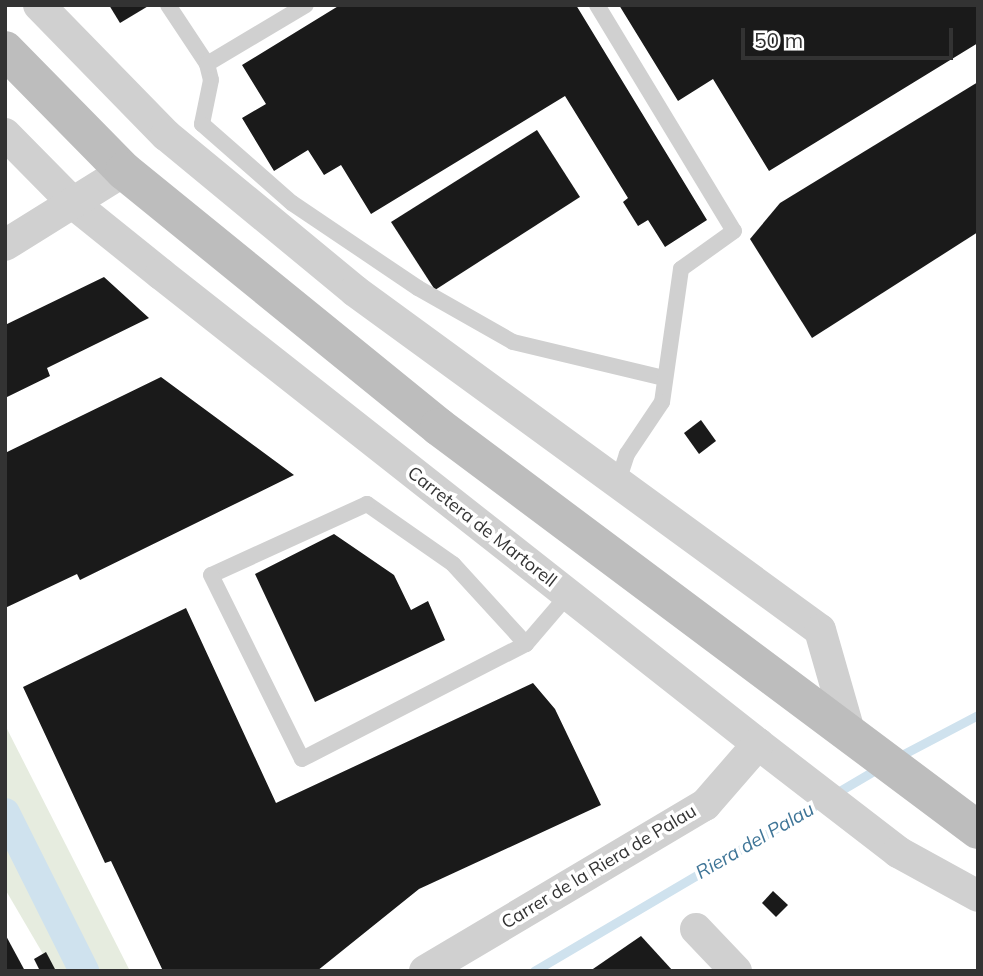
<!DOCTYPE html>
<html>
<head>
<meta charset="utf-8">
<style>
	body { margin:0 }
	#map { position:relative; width:983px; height:976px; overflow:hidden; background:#fff; font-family:Mulish,sans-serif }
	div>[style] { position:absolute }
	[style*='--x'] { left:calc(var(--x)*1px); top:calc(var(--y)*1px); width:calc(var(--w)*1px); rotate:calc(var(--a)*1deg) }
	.green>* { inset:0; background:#e6ecdf }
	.stream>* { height:9px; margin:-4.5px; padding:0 4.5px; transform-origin:4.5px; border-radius:4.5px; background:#cfe2ee }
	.canal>* { height:30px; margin:-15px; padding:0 15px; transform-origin:15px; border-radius:15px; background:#cfe2ee }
	.building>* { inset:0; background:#1a1a1a }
	.lane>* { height:16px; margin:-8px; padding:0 8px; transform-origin:8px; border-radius:8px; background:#d0d0d0 }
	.street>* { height:32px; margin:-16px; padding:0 16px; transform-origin:16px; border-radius:16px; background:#d0d0d0 }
	.secondary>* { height:38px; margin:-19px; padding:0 19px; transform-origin:19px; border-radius:19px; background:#bdbdbd }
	span { translate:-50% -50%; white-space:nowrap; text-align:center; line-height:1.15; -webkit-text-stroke:7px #fff; paint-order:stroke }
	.street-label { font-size:18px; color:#333 }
	.water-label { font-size:19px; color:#3f7597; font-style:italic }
	.frame { position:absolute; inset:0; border:7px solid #333; pointer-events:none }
	.scale { position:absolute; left:741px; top:28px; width:212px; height:32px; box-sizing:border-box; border:4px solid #333; border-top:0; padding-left:9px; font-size:21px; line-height:24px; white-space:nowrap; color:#333; -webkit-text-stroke:5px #fff; paint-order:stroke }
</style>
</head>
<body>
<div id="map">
	<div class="green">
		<div style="clip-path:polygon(5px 725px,130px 971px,53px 971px,5px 889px)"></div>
	</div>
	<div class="stream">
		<div style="--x:896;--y:758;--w:93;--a:-27.7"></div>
		<div style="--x:534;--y:971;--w:398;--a:-30.5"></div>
	</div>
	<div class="canal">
		<div style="--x:5;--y:813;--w:177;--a:63.4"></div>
	</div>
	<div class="building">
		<div style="clip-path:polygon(109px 5px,150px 5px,120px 23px)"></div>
		<div style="clip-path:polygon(340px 5px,576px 5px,707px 220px,665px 247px,648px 220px,638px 226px,623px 202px,628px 198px,565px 96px,371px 214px,341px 165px,324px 175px,308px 150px,274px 171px,242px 118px,266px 104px,242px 65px)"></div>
		<div style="clip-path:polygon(619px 5px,978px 5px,978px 43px,769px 171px,713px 79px,678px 101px)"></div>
		<div style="clip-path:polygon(978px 82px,978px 232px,812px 338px,750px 239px,780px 203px)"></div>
		<div style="clip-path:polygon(537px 130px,580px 197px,435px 290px,391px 222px)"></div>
		<div style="clip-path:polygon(104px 277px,149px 318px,47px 368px,50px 376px,5px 398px,5px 325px)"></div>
		<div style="clip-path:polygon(161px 377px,294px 475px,80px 580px,77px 574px,5px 608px,5px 453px)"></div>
		<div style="clip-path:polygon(701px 420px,716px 441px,699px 454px,684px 433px)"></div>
		<div style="clip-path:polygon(334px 534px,394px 575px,411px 610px,428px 601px,445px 640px,315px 702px,255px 574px)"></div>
		<div style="clip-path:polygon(186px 608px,276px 803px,533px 683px,555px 709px,601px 805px,419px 889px,317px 971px,163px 971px,111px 861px,105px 863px,23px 687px)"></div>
		<div style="clip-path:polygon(773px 891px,788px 905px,776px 917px,762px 903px)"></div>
		<div style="clip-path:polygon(5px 934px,25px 971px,5px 971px)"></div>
		<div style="clip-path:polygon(641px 936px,673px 971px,590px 971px)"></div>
		<div style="clip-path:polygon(46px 952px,56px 971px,40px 971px,34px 959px)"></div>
	</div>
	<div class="lane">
		<div style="--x:168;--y:5;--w:71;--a:56.5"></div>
		<div style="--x:207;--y:64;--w:16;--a:76"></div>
		<div style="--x:211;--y:80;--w:45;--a:101.6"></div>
		<div style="--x:202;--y:124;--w:120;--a:41.3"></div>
		<div style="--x:292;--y:203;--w:152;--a:34"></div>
		<div style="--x:418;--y:288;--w:109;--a:29.6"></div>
		<div style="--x:513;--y:342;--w:155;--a:13.4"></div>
		<div style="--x:597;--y:5;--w:264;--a:58.8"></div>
		<div style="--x:734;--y:231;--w:65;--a:144.4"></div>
		<div style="--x:681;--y:269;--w:134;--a:98.1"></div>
		<div style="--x:662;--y:402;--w:63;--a:123.9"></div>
		<div style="--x:627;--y:454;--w:28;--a:108"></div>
		<div style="--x:207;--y:64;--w:115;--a:-30.8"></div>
		<div style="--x:526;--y:644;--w:108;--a:-132.4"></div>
		<div style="--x:453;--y:564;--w:105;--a:-145.1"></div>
		<div style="--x:367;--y:504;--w:171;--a:155.5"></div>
		<div style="--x:211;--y:575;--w:205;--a:63.7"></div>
		<div style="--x:302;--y:759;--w:252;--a:-27.2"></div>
		<div style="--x:526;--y:644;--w:65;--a:-49.4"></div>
	</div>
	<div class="street">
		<div style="--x:39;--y:5;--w:182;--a:45.7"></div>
		<div style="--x:166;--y:135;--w:245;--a:39.5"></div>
		<div style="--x:355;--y:291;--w:575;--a:36.09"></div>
		<div style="--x:820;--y:630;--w:105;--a:74"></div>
		<div style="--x:5;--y:134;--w:98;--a:45.4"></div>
		<div style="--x:74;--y:204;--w:112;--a:38.8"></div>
		<div style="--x:161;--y:274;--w:760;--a:38.21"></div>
		<div style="--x:758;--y:744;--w:177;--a:37.6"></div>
		<div style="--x:898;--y:852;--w:91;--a:28.8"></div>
		<div style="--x:5;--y:245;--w:140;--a:-31.9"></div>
		<div style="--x:696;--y:929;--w:58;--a:46.4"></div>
		<div style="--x:425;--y:971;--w:326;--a:-30.7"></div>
		<div style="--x:705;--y:805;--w:81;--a:-49"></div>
	</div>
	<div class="secondary">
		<div style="--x:5;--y:50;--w:170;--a:45.5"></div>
		<div style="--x:124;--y:171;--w:406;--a:39.1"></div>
		<div style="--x:439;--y:427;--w:673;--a:36.78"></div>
	</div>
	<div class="street-label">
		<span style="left:482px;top:527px;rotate:38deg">Carretera de Martorell</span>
		<span style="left:599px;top:867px;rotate:-31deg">Carrer de la Riera de Palau</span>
	</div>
	<div class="water-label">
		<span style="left:755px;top:841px;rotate:-30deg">Riera del Palau</span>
	</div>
	<div class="frame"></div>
	<div class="scale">50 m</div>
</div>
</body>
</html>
